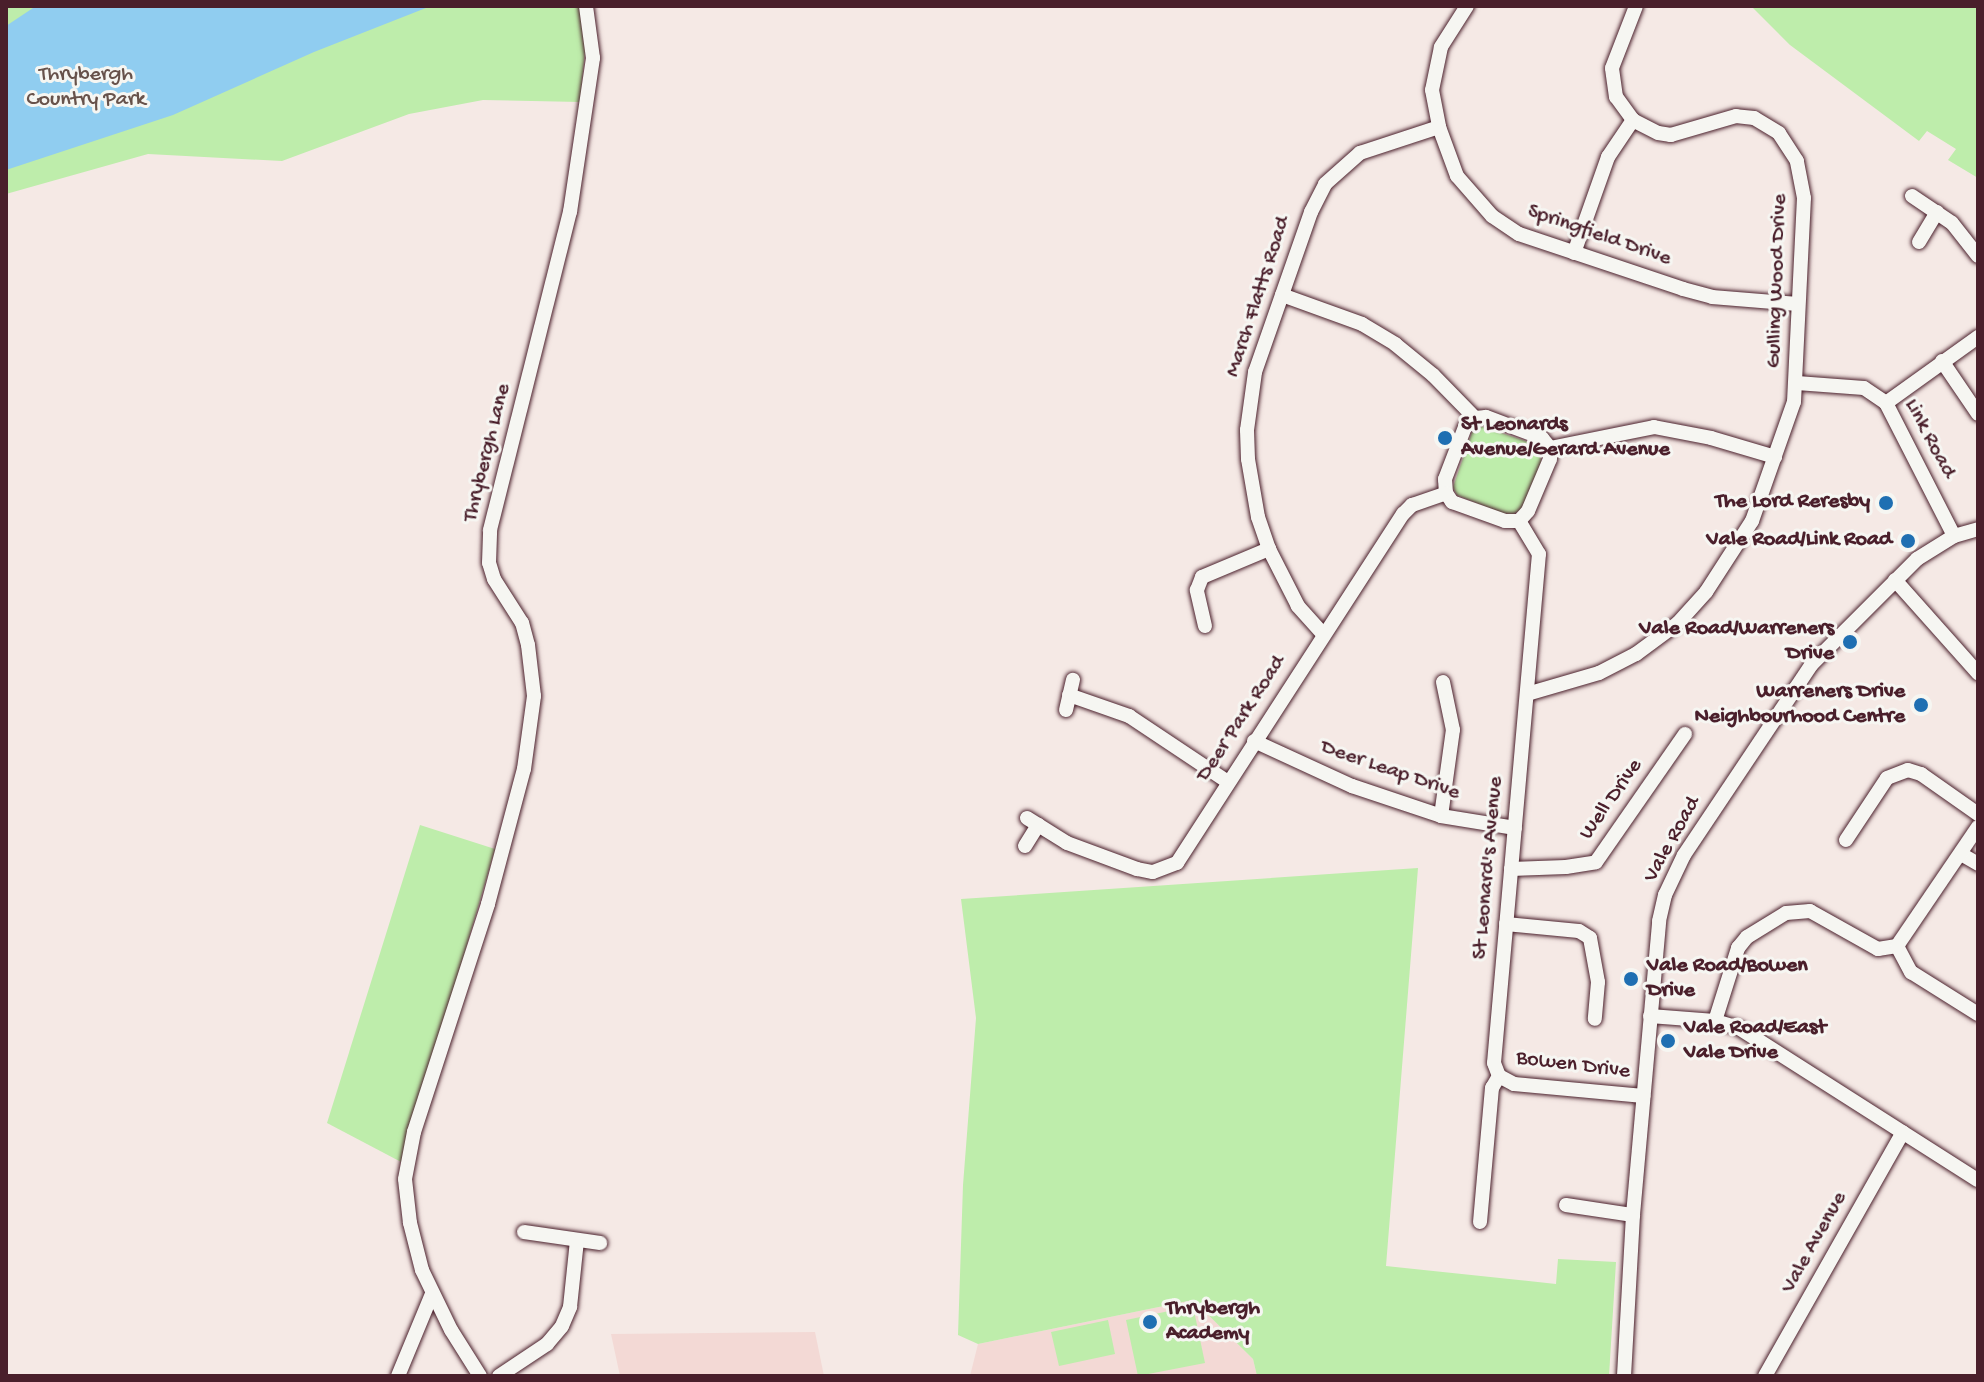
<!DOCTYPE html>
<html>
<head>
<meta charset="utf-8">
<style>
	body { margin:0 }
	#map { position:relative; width:1984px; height:1382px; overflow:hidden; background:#f5e9e5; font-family:"Gochi Hand",sans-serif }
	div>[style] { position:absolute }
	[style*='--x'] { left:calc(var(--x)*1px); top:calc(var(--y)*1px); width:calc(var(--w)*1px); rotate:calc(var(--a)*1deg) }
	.built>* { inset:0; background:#f3d9d5 }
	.green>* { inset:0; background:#beedab }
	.water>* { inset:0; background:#90cdf0 }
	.roads { filter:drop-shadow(0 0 2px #4a1f2b) drop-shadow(0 0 2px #4a1f2b) }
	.minor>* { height:14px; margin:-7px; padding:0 7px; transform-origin:7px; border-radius:7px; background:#f6f6f2 }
	.dots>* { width:22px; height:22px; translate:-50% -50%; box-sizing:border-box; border:4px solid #f6f6f2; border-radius:50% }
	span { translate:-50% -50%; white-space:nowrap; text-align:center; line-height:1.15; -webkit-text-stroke:6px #f6f6f2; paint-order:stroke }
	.park-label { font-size:22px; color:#67524b }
	.street-label { font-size:22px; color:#4a1f2b }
	.poi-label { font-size:22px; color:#4a1f2b; font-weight:700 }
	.left { translate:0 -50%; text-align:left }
	.right { translate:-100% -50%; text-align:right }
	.frame { position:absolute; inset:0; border:8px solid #4a1f2b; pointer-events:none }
</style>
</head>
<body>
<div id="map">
	<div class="built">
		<div style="clip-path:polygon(1193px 1300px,1253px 1359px,1257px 1376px,970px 1376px,978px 1344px)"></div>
		<div style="clip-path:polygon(815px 1332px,824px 1376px,620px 1376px,611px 1334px)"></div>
	</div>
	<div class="green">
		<div style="clip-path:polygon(6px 6px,579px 6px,585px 51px,580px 102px,483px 100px,409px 114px,282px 161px,148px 154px,6px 194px)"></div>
		<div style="clip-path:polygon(1751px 6px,1978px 6px,1978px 178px,1948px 160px,1956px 149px,1927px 131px,1919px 141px,1790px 45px)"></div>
		<div style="clip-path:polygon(1480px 426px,1538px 445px,1540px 450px,1541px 462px,1521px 510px,1513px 514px,1501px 513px,1457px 495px,1453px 487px,1472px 432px)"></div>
		<div style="clip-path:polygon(420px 825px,495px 849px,403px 1163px,327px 1123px)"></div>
		<div style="clip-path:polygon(1418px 868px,1386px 1266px,1556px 1284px,1558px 1259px,1616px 1262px,1609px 1376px,1257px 1376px,1253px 1359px,1193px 1300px,978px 1344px,958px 1335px,963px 1185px,976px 1018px,961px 899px)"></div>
		<div style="clip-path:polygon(1193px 1306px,1205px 1363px,1138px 1376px,1126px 1320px)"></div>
		<div style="clip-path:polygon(1108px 1320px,1115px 1354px,1059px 1366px,1051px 1332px)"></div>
	</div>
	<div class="water">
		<div style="clip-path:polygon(36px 6px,431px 6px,314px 52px,173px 115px,6px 170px,6px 26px)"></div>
	</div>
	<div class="roads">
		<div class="minor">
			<div style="--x:1467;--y:6;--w:49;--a:122.4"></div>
			<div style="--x:1441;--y:47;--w:44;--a:101.8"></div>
			<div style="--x:1432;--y:90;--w:38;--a:79"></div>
			<div style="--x:1439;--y:127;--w:52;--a:69.8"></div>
			<div style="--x:1457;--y:176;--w:53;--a:48.8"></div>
			<div style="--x:1492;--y:216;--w:32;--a:34"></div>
			<div style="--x:1519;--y:234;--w:173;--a:18.5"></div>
			<div style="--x:1683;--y:289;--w:30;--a:15"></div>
			<div style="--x:1712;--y:297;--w:86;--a:4.7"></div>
			<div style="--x:1912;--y:196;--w:48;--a:34"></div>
			<div style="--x:1952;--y:223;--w:42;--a:51.8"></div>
			<div style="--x:1919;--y:242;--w:35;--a:-59"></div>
			<div style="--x:1574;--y:253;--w:102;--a:-70.5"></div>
			<div style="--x:1608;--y:157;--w:45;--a:-56"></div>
			<div style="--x:1282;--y:295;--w:85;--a:19.9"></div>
			<div style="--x:1362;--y:324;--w:39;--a:31"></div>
			<div style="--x:1395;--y:344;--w:49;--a:39.2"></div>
			<div style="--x:1433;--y:375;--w:60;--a:45.7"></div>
			<div style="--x:1942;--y:361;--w:64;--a:55.8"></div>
			<div style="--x:1797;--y:383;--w:67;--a:4.3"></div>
			<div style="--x:1864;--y:388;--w:27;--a:34"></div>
			<div style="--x:1886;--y:403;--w:149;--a:62.9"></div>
			<div style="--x:1886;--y:403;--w:113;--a:-35.7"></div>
			<div style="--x:1550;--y:448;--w:13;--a:-129"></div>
			<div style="--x:1542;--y:438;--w:60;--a:-159.4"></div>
			<div style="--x:1486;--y:417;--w:11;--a:175"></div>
			<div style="--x:1475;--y:418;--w:13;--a:138"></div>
			<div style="--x:1465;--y:427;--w:56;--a:111"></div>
			<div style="--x:1445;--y:479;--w:14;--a:86"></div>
			<div style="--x:1446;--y:493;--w:11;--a:56"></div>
			<div style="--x:1452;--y:502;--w:56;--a:19.7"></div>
			<div style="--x:1505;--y:521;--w:14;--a:0"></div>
			<div style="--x:1519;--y:521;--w:13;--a:-48"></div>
			<div style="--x:1528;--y:511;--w:56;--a:-67.1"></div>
			<div style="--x:1550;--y:459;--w:11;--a:-90"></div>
			<div style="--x:1550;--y:448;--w:106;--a:-11.4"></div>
			<div style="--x:1654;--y:427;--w:58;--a:10.9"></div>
			<div style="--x:1711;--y:438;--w:67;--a:16.5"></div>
			<div style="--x:1895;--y:580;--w:125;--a:48.3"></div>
			<div style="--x:1205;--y:626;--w:37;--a:-103"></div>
			<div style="--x:1197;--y:590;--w:14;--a:-69"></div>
			<div style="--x:1202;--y:577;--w:73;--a:-22.7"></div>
			<div style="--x:1323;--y:634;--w:38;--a:-132"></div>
			<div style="--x:1298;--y:606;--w:64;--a:-117"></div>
			<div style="--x:1269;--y:549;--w:34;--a:-109"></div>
			<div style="--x:1258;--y:517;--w:59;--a:-99.8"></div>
			<div style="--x:1248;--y:459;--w:29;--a:-92"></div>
			<div style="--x:1247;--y:430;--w:59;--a:-82.1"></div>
			<div style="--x:1255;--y:372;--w:170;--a:-70.7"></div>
			<div style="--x:1311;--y:212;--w:31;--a:-63"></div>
			<div style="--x:1325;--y:184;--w:47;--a:-41.5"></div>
			<div style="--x:1360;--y:153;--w:83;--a:-18.2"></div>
			<div style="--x:1527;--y:694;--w:75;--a:-16.3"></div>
			<div style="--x:1599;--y:673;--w:42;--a:-27.2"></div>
			<div style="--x:1636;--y:654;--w:52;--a:-36.4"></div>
			<div style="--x:1678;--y:623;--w:42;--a:-47.9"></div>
			<div style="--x:1706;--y:592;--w:85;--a:-57.1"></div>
			<div style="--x:1752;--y:521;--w:126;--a:-70.6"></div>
			<div style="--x:1794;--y:402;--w:204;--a:-87.2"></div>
			<div style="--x:1804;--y:198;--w:38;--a:-101"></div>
			<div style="--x:1797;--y:161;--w:33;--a:-123"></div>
			<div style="--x:1779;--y:133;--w:29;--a:-149"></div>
			<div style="--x:1754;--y:118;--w:18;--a:-174"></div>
			<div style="--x:1736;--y:116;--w:68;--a:163.7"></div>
			<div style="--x:1671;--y:135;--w:13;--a:-171"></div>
			<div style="--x:1658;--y:133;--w:28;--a:-153"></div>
			<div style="--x:1633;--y:120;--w:29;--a:-126"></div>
			<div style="--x:1616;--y:97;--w:29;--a:-98"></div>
			<div style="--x:1612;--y:68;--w:66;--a:-68.8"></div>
			<div style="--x:1069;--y:695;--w:64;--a:19.3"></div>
			<div style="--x:1129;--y:716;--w:119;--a:33.7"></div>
			<div style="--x:1066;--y:710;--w:31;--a:-77"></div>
			<div style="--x:1254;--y:741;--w:108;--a:24.7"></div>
			<div style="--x:1352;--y:786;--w:94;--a:18.6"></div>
			<div style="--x:1441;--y:816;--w:75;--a:9.2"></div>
			<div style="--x:1441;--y:816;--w:87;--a:-82.1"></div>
			<div style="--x:1453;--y:730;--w:49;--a:-101.8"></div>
			<div style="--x:1027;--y:818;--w:47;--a:32"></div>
			<div style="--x:1067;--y:843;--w:75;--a:20.4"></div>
			<div style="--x:1137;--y:869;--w:16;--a:11"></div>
			<div style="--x:1153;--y:872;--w:26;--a:-21"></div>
			<div style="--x:1177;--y:863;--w:416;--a:-57.1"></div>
			<div style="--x:1403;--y:514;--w:13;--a:-45"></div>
			<div style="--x:1412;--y:505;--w:36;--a:-19"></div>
			<div style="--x:1846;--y:840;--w:74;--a:-56.5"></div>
			<div style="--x:1887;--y:778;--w:22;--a:-21"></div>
			<div style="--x:1908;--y:770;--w:14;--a:17"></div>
			<div style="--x:1921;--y:774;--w:70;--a:35.1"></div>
			<div style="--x:1025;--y:846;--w:25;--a:-58"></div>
			<div style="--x:1961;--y:854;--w:20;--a:30"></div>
			<div style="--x:1511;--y:869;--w:55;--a:-2.1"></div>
			<div style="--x:1566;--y:867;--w:30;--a:-9"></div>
			<div style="--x:1596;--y:862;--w:156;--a:-55.2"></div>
			<div style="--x:1506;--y:924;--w:73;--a:5.5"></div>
			<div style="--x:1579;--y:931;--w:13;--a:32"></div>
			<div style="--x:1590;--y:938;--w:45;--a:79.7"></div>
			<div style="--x:1598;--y:982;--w:37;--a:95"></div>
			<div style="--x:1897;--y:946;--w:30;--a:62"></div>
			<div style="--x:1911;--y:972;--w:79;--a:32.1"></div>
			<div style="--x:1650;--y:1016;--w:65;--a:4.4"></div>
			<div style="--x:1715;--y:1021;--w:25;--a:16"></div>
			<div style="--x:1739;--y:1028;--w:283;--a:32.5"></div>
			<div style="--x:1715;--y:1021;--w:77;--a:-72.5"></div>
			<div style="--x:1738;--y:948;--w:14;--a:-51"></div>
			<div style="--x:1747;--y:937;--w:46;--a:-31.6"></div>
			<div style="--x:1786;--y:913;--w:24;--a:-5"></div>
			<div style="--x:1810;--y:911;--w:78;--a:29.2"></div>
			<div style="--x:1878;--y:949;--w:19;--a:-9"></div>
			<div style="--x:1897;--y:946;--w:144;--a:-55.8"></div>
			<div style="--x:1499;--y:1076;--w:17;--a:28"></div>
			<div style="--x:1514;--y:1084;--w:130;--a:5.3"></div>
			<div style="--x:1566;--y:1205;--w:68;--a:8.5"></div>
			<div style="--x:1480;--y:1222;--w:135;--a:-84.9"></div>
			<div style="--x:1492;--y:1088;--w:14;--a:-60"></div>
			<div style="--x:1499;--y:1076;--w:14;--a:-111"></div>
			<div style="--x:1494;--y:1063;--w:511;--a:-84.95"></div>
			<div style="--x:1539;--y:554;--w:39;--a:-121"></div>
			<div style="--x:524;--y:1232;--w:77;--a:8.2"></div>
			<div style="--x:398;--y:1376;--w:89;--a:-67.5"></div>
			<div style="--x:480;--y:1376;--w:54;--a:-122.2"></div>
			<div style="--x:451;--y:1330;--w:67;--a:-115.8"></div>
			<div style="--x:422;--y:1270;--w:49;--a:-104.3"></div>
			<div style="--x:410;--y:1223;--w:44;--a:-96.5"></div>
			<div style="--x:405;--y:1179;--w:48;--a:-79.2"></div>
			<div style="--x:414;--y:1132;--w:240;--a:-72"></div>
			<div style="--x:488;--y:904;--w:140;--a:-75.1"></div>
			<div style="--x:524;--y:769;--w:74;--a:-82.2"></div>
			<div style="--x:534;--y:696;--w:51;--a:-96.7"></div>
			<div style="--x:528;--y:645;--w:23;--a:-105"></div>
			<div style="--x:522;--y:623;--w:52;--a:-122.5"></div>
			<div style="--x:494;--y:579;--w:17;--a:-107"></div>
			<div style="--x:489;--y:563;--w:33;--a:-88"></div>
			<div style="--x:490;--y:530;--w:328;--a:-75.9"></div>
			<div style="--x:570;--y:212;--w:156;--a:-81.5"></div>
			<div style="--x:593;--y:58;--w:52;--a:-97.7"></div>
			<div style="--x:499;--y:1376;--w:58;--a:-33.7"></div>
			<div style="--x:547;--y:1344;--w:23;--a:-50"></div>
			<div style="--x:562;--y:1326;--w:21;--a:-67"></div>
			<div style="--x:570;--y:1307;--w:67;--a:-84"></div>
			<div style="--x:1624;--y:1376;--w:161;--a:-86.8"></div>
			<div style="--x:1633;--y:1215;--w:295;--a:-84.9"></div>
			<div style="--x:1659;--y:921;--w:27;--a:-77"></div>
			<div style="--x:1665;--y:895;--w:44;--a:-64.6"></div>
			<div style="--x:1684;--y:855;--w:229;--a:-56.2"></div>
			<div style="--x:1811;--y:665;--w:150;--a:-45"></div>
			<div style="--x:1917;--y:559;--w:44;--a:-31.9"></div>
			<div style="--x:1954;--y:536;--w:25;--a:-16"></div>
			<div style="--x:1765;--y:1376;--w:280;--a:-60.5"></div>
		</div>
	</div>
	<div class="dots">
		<div style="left:1445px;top:438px;background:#1f6fb2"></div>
		<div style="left:1886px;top:503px;background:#1f6fb2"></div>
		<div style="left:1908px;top:541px;background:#1f6fb2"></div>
		<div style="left:1850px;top:642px;background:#1f6fb2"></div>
		<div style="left:1921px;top:705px;background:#1f6fb2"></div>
		<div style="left:1631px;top:979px;background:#1f6fb2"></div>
		<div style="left:1668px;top:1041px;background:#1f6fb2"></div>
		<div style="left:1150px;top:1322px;background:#1f6fb2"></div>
	</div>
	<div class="park-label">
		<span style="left:86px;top:88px">Thrybergh<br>Country Park</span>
	</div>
	<div class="street-label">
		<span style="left:1599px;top:236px;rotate:19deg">Springfield Drive</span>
		<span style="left:1778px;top:281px;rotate:-88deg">Gulling Wood Drive</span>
		<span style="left:1259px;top:297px;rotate:-72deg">March Flatts Road</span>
		<span style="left:1929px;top:439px;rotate:62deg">Link Road</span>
		<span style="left:488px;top:453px;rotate:-76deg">Thrybergh Lane</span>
		<span style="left:1242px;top:719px;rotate:-57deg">Deer Park Road</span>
		<span style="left:1390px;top:771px;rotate:19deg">Deer Leap Drive</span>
		<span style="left:1612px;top:800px;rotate:-55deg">Well Drive</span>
		<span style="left:1673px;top:840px;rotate:-61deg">Vale Road</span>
		<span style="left:1489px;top:868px;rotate:-85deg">St Leonard's Avenue</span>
		<span style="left:1573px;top:1066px;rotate:7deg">Bowen Drive</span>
		<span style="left:1815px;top:1243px;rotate:-61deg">Vale Avenue</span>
	</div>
	<div class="poi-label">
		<span class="left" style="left:1461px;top:438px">St Leonards<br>Avenue/Gerard Avenue</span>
		<span class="right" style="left:1870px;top:503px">The Lord Reresby</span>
		<span class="right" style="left:1892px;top:541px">Vale Road/Link Road</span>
		<span class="right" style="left:1834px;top:642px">Vale Road/Warreners<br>Drive</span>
		<span class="right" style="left:1905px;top:705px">Warreners Drive<br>Neighbourhood Centre</span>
		<span class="left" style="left:1647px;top:979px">Vale Road/Bowen<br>Drive</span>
		<span class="left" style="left:1684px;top:1041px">Vale Road/East<br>Vale Drive</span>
		<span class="left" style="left:1166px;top:1322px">Thrybergh<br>Academy</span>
	</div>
	<div class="frame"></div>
</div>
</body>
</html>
